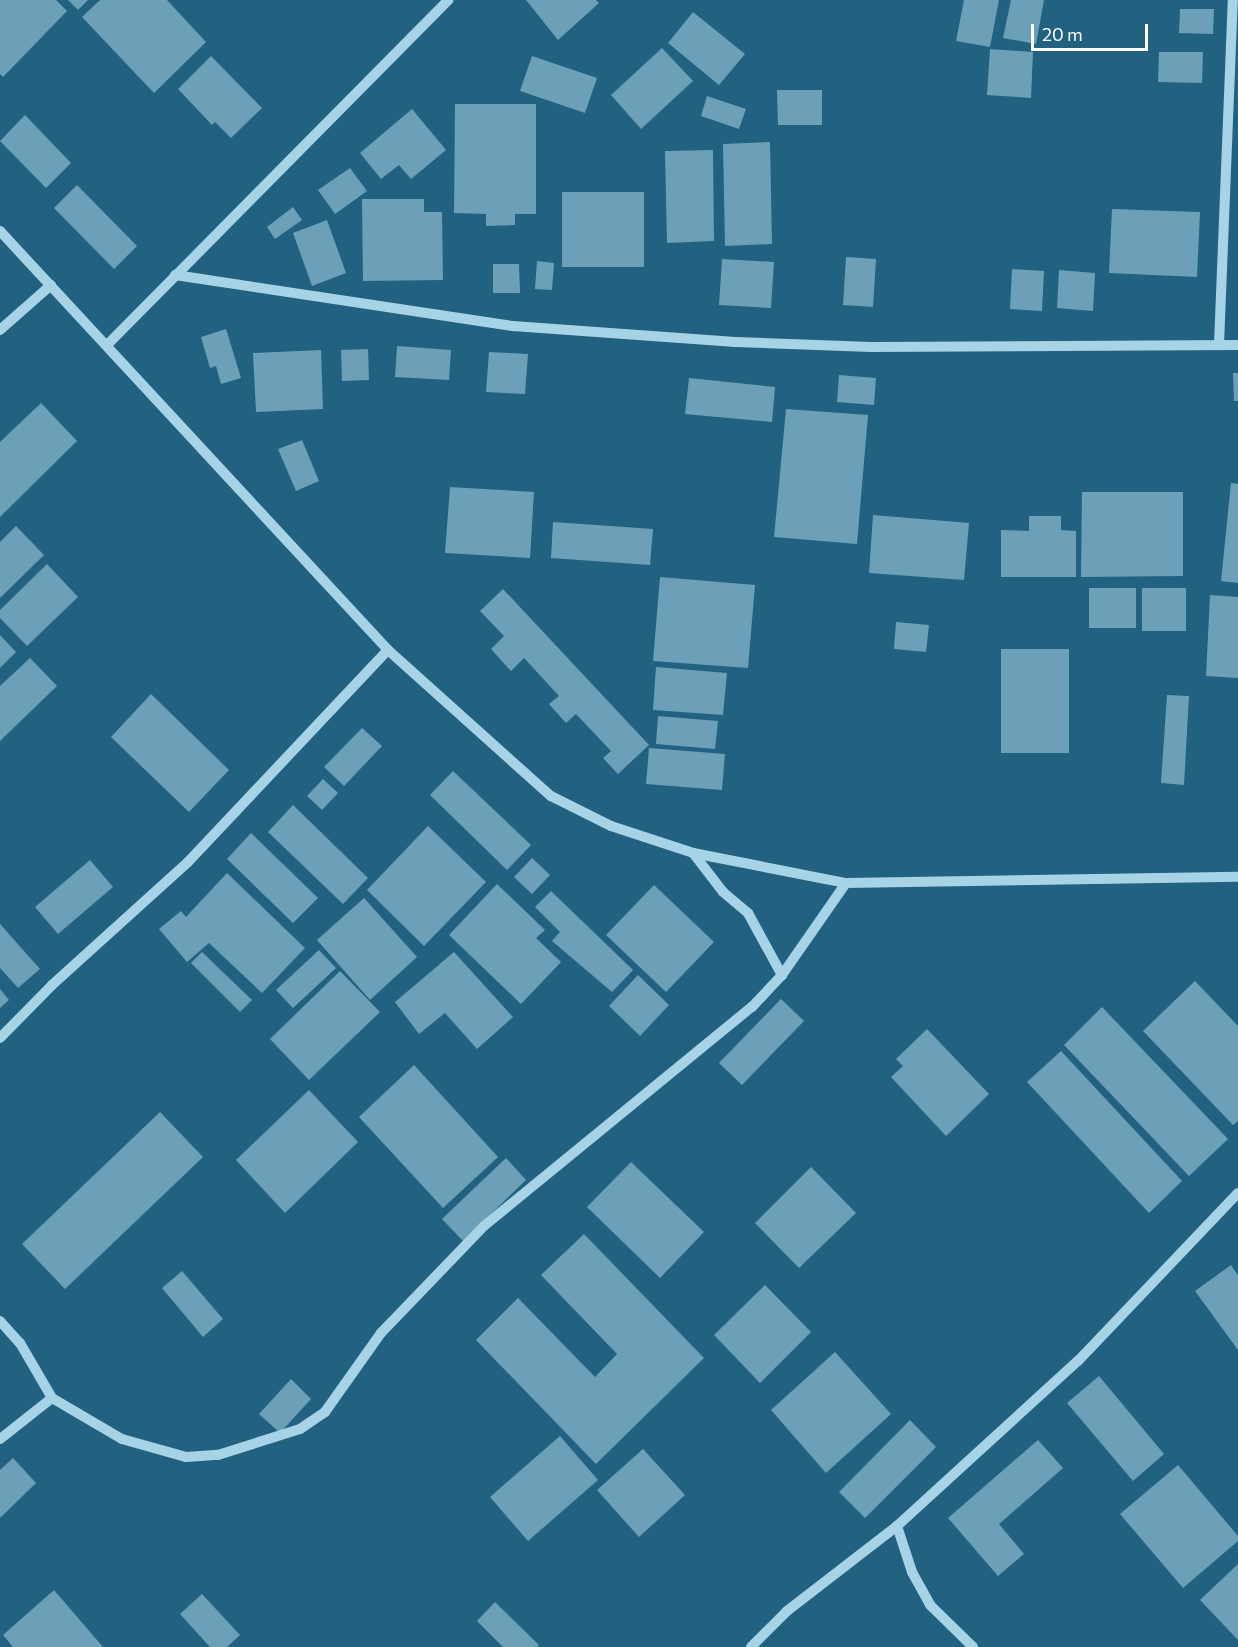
<!DOCTYPE html>
<html>
<head>
<meta charset="utf-8">
<style>
	body { margin:0 }
	#map { position:relative; width:1238px; height:1647px; overflow:hidden; background:#226180; font-family:Commissioner,sans-serif }
	div>[style] { position:absolute }
	[style*='--x'] { left:calc(var(--x)*1px); top:calc(var(--y)*1px); width:calc(var(--w)*1px); rotate:calc(var(--a)*1deg) }
	.building>* { inset:0; background:#6ba0b8 }
	.minor>* { height:10px; margin:-5px; padding:0 5px; transform-origin:5px; border-radius:5px; background:#a7d3e7 }
	span { translate:-50% -50%; white-space:nowrap; text-align:center; line-height:1.15; -webkit-text-stroke:6px #226180; paint-order:stroke }
	.scale { position:absolute; left:1031px; top:24px; width:117px; height:27px; box-sizing:border-box; border:3px solid #fff; border-top:0; padding-left:8px; font-size:18px; line-height:21px; white-space:nowrap; color:#fff; -webkit-text-stroke:4px #226180; paint-order:stroke }
</style>
</head>
<body>
<div id="map">
	<div class="building">
		<div style="clip-path:polygon(0 0,56px 0,67px 11px,3px 77px,0 74px)"></div>
		<div style="clip-path:polygon(68px 0,88px 0,78px 10px)"></div>
		<div style="clip-path:polygon(100px 0,167px 0,206px 42px,154px 93px,82px 17px)"></div>
		<div style="clip-path:polygon(526px 0,596px 0,599px 3px,558px 40px)"></div>
		<div style="clip-path:polygon(964px 0,999px 0,990px 47px,956px 41px)"></div>
		<div style="clip-path:polygon(1011px 0,1044px 0,1036px 44px,1003px 38px)"></div>
		<div style="clip-path:polygon(1180px 9px,1214px 9px,1213px 34px,1179px 33px)"></div>
		<div style="clip-path:polygon(693px 12px,745px 54px,719px 85px,668px 43px)"></div>
		<div style="clip-path:polygon(662px 48px,693px 81px,641px 129px,611px 95px)"></div>
		<div style="clip-path:polygon(990px 49px,1033px 52px,1031px 98px,987px 95px)"></div>
		<div style="clip-path:polygon(1159px 52px,1203px 52px,1202px 83px,1158px 82px)"></div>
		<div style="clip-path:polygon(211px 56px,262px 108px,231px 138px,215px 122px,212px 125px,178px 89px)"></div>
		<div style="clip-path:polygon(532px 56px,597px 78px,585px 113px,520px 91px)"></div>
		<div style="clip-path:polygon(777px 90px,822px 90px,822px 125px,778px 125px)"></div>
		<div style="clip-path:polygon(707px 96px,746px 109px,739px 129px,701px 116px)"></div>
		<div style="clip-path:polygon(455px 104px,536px 104px,536px 214px,515px 214px,515px 225px,486px 226px,486px 214px,454px 213px)"></div>
		<div style="clip-path:polygon(412px 109px,446px 150px,411px 179px,399px 165px,381px 179px,360px 153px)"></div>
		<div style="clip-path:polygon(25px 115px,71px 163px,46px 188px,0 141px)"></div>
		<div style="clip-path:polygon(770px 142px,772px 244px,725px 246px,723px 144px)"></div>
		<div style="clip-path:polygon(713px 150px,714px 241px,667px 243px,665px 151px)"></div>
		<div style="clip-path:polygon(350px 168px,367px 191px,335px 214px,318px 190px)"></div>
		<div style="clip-path:polygon(77px 185px,137px 246px,114px 269px,54px 208px)"></div>
		<div style="clip-path:polygon(562px 192px,644px 192px,644px 267px,562px 267px)"></div>
		<div style="clip-path:polygon(362px 199px,424px 199px,424px 212px,442px 212px,443px 280px,363px 281px)"></div>
		<div style="clip-path:polygon(293px 207px,302px 220px,275px 239px,267px 227px)"></div>
		<div style="clip-path:polygon(1112px 209px,1200px 212px,1197px 277px,1109px 273px)"></div>
		<div style="clip-path:polygon(327px 220px,346px 273px,312px 286px,293px 233px)"></div>
		<div style="clip-path:polygon(846px 257px,876px 259px,873px 307px,843px 305px)"></div>
		<div style="clip-path:polygon(722px 259px,774px 262px,771px 308px,719px 305px)"></div>
		<div style="clip-path:polygon(537px 261px,554px 263px,552px 290px,535px 289px)"></div>
		<div style="clip-path:polygon(493px 264px,519px 264px,520px 293px,493px 293px)"></div>
		<div style="clip-path:polygon(1012px 269px,1044px 271px,1042px 311px,1010px 309px)"></div>
		<div style="clip-path:polygon(1059px 270px,1095px 273px,1093px 311px,1057px 308px)"></div>
		<div style="clip-path:polygon(226px 329px,241px 378px,221px 384px,216px 366px,210px 368px,201px 337px)"></div>
		<div style="clip-path:polygon(397px 346px,451px 350px,449px 380px,395px 377px)"></div>
		<div style="clip-path:polygon(368px 349px,369px 380px,342px 381px,341px 350px)"></div>
		<div style="clip-path:polygon(321px 350px,323px 409px,256px 412px,253px 353px)"></div>
		<div style="clip-path:polygon(489px 352px,528px 354px,525px 394px,486px 392px)"></div>
		<div style="clip-path:polygon(1233px 373px,1238px 373px,1238px 401px,1234px 401px)"></div>
		<div style="clip-path:polygon(839px 375px,876px 378px,874px 405px,837px 402px)"></div>
		<div style="clip-path:polygon(689px 378px,775px 387px,772px 422px,685px 414px)"></div>
		<div style="clip-path:polygon(41px 403px,77px 441px,0 517px,0 442px)"></div>
		<div style="clip-path:polygon(786px 409px,868px 415px,857px 544px,774px 537px)"></div>
		<div style="clip-path:polygon(302px 440px,319px 481px,296px 491px,278px 449px)"></div>
		<div style="clip-path:polygon(1231px 483px,1238px 484px,1238px 583px,1221px 581px)"></div>
		<div style="clip-path:polygon(450px 487px,534px 492px,530px 558px,445px 553px)"></div>
		<div style="clip-path:polygon(1082px 492px,1183px 492px,1183px 576px,1081px 577px)"></div>
		<div style="clip-path:polygon(873px 515px,969px 523px,964px 580px,869px 573px)"></div>
		<div style="clip-path:polygon(1029px 516px,1061px 516px,1061px 530px,1076px 531px,1076px 577px,1001px 577px,1001px 530px,1029px 531px)"></div>
		<div style="clip-path:polygon(553px 522px,653px 529px,650px 565px,551px 558px)"></div>
		<div style="clip-path:polygon(16px 526px,44px 555px,0 598px,0 542px)"></div>
		<div style="clip-path:polygon(47px 564px,78px 597px,27px 646px,0 618px,0 610px)"></div>
		<div style="clip-path:polygon(660px 577px,755px 585px,748px 668px,653px 661px)"></div>
		<div style="clip-path:polygon(1089px 588px,1136px 588px,1136px 628px,1089px 628px)"></div>
		<div style="clip-path:polygon(1142px 588px,1186px 588px,1186px 631px,1142px 631px)"></div>
		<div style="clip-path:polygon(503px 589px,649px 745px,618px 774px,603px 758px,611px 751px,576px 714px,566px 723px,549px 704px,559px 696px,524px 658px,511px 671px,491px 649px,504px 636px,480px 611px)"></div>
		<div style="clip-path:polygon(1210px 595px,1238px 597px,1238px 678px,1206px 676px)"></div>
		<div style="clip-path:polygon(896px 622px,929px 625px,926px 652px,894px 649px)"></div>
		<div style="clip-path:polygon(0 635px,16px 652px,0 668px)"></div>
		<div style="clip-path:polygon(1001px 649px,1069px 649px,1069px 753px,1001px 753px)"></div>
		<div style="clip-path:polygon(30px 658px,57px 686px,0 741px,0 686px)"></div>
		<div style="clip-path:polygon(656px 667px,727px 673px,723px 715px,653px 710px)"></div>
		<div style="clip-path:polygon(151px 694px,229px 770px,189px 812px,111px 737px)"></div>
		<div style="clip-path:polygon(1167px 695px,1189px 696px,1184px 785px,1161px 783px)"></div>
		<div style="clip-path:polygon(658px 716px,718px 721px,715px 749px,656px 744px)"></div>
		<div style="clip-path:polygon(362px 728px,382px 746px,344px 786px,324px 767px)"></div>
		<div style="clip-path:polygon(649px 748px,725px 754px,722px 790px,646px 784px)"></div>
		<div style="clip-path:polygon(453px 771px,531px 845px,507px 870px,430px 795px)"></div>
		<div style="clip-path:polygon(323px 779px,338px 793px,322px 810px,307px 796px)"></div>
		<div style="clip-path:polygon(293px 805px,368px 878px,343px 904px,268px 832px)"></div>
		<div style="clip-path:polygon(428px 826px,486px 882px,424px 946px,367px 890px)"></div>
		<div style="clip-path:polygon(251px 833px,318px 898px,293px 923px,227px 859px)"></div>
		<div style="clip-path:polygon(532px 858px,550px 875px,532px 894px,514px 877px)"></div>
		<div style="clip-path:polygon(90px 860px,113px 887px,58px 934px,35px 907px)"></div>
		<div style="clip-path:polygon(227px 873px,305px 948px,262px 993px,209px 943px,187px 962px,159px 929px,181px 911px,186px 917px)"></div>
		<div style="clip-path:polygon(497px 884px,545px 930px,536px 938px,561px 962px,521px 1004px,449px 935px)"></div>
		<div style="clip-path:polygon(654px 885px,714px 942px,666px 992px,606px 935px)"></div>
		<div style="clip-path:polygon(551px 891px,633px 970px,612px 992px,552px 941px,560px 932px,535px 907px)"></div>
		<div style="clip-path:polygon(364px 898px,417px 957px,370px 1000px,317px 940px)"></div>
		<div style="clip-path:polygon(0 924px,40px 969px,18px 988px,0 968px)"></div>
		<div style="clip-path:polygon(319px 950px,336px 968px,293px 1008px,276px 990px)"></div>
		<div style="clip-path:polygon(202px 952px,252px 1000px,240px 1012px,191px 963px)"></div>
		<div style="clip-path:polygon(454px 952px,513px 1017px,477px 1049px,445px 1013px,419px 1034px,395px 1002px)"></div>
		<div style="clip-path:polygon(340px 971px,380px 1012px,309px 1080px,270px 1039px)"></div>
		<div style="clip-path:polygon(638px 975px,669px 1005px,640px 1036px,609px 1006px)"></div>
		<div style="clip-path:polygon(1195px 981px,1238px 1026px,1238px 1121px,1233px 1125px,1143px 1031px)"></div>
		<div style="clip-path:polygon(0 989px,9px 1000px,0 1008px)"></div>
		<div style="clip-path:polygon(781px 999px,804px 1021px,742px 1085px,719px 1063px)"></div>
		<div style="clip-path:polygon(1102px 1007px,1228px 1139px,1189px 1176px,1064px 1045px)"></div>
		<div style="clip-path:polygon(927px 1029px,989px 1094px,946px 1136px,891px 1077px,903px 1066px,896px 1059px)"></div>
		<div style="clip-path:polygon(1061px 1051px,1182px 1181px,1149px 1213px,1027px 1082px)"></div>
		<div style="clip-path:polygon(414px 1065px,498px 1157px,443px 1208px,359px 1117px)"></div>
		<div style="clip-path:polygon(309px 1090px,358px 1142px,285px 1213px,236px 1160px)"></div>
		<div style="clip-path:polygon(160px 1112px,203px 1157px,65px 1289px,22px 1244px)"></div>
		<div style="clip-path:polygon(506px 1158px,526px 1180px,463px 1241px,442px 1219px)"></div>
		<div style="clip-path:polygon(631px 1162px,704px 1232px,660px 1278px,587px 1207px)"></div>
		<div style="clip-path:polygon(811px 1167px,856px 1213px,799px 1268px,755px 1223px)"></div>
		<div style="clip-path:polygon(584px 1234px,704px 1358px,596px 1464px,476px 1340px,518px 1298px,595px 1377px,617px 1354px,541px 1275px)"></div>
		<div style="clip-path:polygon(1231px 1265px,1238px 1275px,1238px 1350px,1195px 1291px)"></div>
		<div style="clip-path:polygon(182px 1271px,223px 1319px,203px 1337px,162px 1288px)"></div>
		<div style="clip-path:polygon(765px 1285px,811px 1332px,760px 1383px,714px 1335px)"></div>
		<div style="clip-path:polygon(835px 1352px,891px 1414px,826px 1473px,771px 1410px)"></div>
		<div style="clip-path:polygon(1099px 1376px,1164px 1454px,1133px 1481px,1067px 1403px)"></div>
		<div style="clip-path:polygon(291px 1379px,311px 1399px,280px 1433px,259px 1414px)"></div>
		<div style="clip-path:polygon(910px 1420px,936px 1447px,865px 1518px,839px 1492px)"></div>
		<div style="clip-path:polygon(560px 1436px,598px 1480px,528px 1541px,490px 1497px)"></div>
		<div style="clip-path:polygon(1038px 1440px,1063px 1468px,999px 1524px,1024px 1554px,998px 1576px,948px 1518px)"></div>
		<div style="clip-path:polygon(643px 1449px,685px 1495px,639px 1537px,597px 1490px)"></div>
		<div style="clip-path:polygon(13px 1458px,36px 1483px,0 1518px,0 1470px)"></div>
		<div style="clip-path:polygon(1178px 1465px,1238px 1536px,1238px 1541px,1183px 1588px,1120px 1514px)"></div>
		<div style="clip-path:polygon(1238px 1564px,1238px 1640px,1200px 1600px)"></div>
		<div style="clip-path:polygon(54px 1590px,103px 1647px,13px 1647px,3px 1635px)"></div>
		<div style="clip-path:polygon(202px 1594px,240px 1635px,227px 1647px,210px 1647px,180px 1614px)"></div>
		<div style="clip-path:polygon(495px 1602px,539px 1645px,537px 1647px,503px 1647px,477px 1621px)"></div>
	</div>
	<div class="minor">
		<div style="--x:0;--y:231;--w:571;--a:47.2"></div>
		<div style="--x:388;--y:650;--w:219;--a:41.9"></div>
		<div style="--x:551;--y:796;--w:67;--a:26.6"></div>
		<div style="--x:611;--y:826;--w:86;--a:18.2"></div>
		<div style="--x:693;--y:853;--w:156;--a:11.1"></div>
		<div style="--x:846;--y:883;--w:392;--a:-0.9"></div>
		<div style="--x:175;--y:275;--w:342;--a:8.6"></div>
		<div style="--x:513;--y:326;--w:223;--a:4.1"></div>
		<div style="--x:735;--y:342;--w:136;--a:2.1"></div>
		<div style="--x:871;--y:347;--w:367;--a:-0.3"></div>
		<div style="--x:0;--y:330;--w:68;--a:-41.4"></div>
		<div style="--x:108;--y:344;--w:484;--a:-45.3"></div>
		<div style="--x:1219;--y:344;--w:344;--a:-87.7"></div>
		<div style="--x:693;--y:853;--w:49;--a:52.4"></div>
		<div style="--x:723;--y:892;--w:33;--a:40"></div>
		<div style="--x:748;--y:913;--w:71;--a:61.3"></div>
		<div style="--x:0;--y:1038;--w:74;--a:-45.5"></div>
		<div style="--x:52;--y:985;--w:183;--a:-42.1"></div>
		<div style="--x:188;--y:862;--w:291;--a:-46.7"></div>
		<div style="--x:0;--y:1321;--w:30;--a:48"></div>
		<div style="--x:20;--y:1343;--w:64;--a:59.8"></div>
		<div style="--x:52;--y:1398;--w:81;--a:30.4"></div>
		<div style="--x:122;--y:1439;--w:66;--a:15.7"></div>
		<div style="--x:186;--y:1457;--w:32;--a:-4"></div>
		<div style="--x:218;--y:1455;--w:86;--a:-17.6"></div>
		<div style="--x:300;--y:1429;--w:30;--a:-34"></div>
		<div style="--x:325;--y:1412;--w:97;--a:-54.7"></div>
		<div style="--x:381;--y:1333;--w:149;--a:-46.1"></div>
		<div style="--x:484;--y:1226;--w:346;--a:-39.3"></div>
		<div style="--x:752;--y:1007;--w:44;--a:-46.8"></div>
		<div style="--x:782;--y:975;--w:112;--a:-55.2"></div>
		<div style="--x:0;--y:1439;--w:66;--a:-38.3"></div>
		<div style="--x:897;--y:1526;--w:48;--a:71.9"></div>
		<div style="--x:912;--y:1572;--w:38;--a:61"></div>
		<div style="--x:930;--y:1605;--w:60;--a:44.3"></div>
		<div style="--x:751;--y:1647;--w:51;--a:-45"></div>
		<div style="--x:787;--y:1611;--w:139;--a:-37.7"></div>
		<div style="--x:897;--y:1526;--w:245;--a:-42.4"></div>
		<div style="--x:1078;--y:1361;--w:232;--a:-46.4"></div>
	</div>
	<div class="scale">20 m</div>
</div>
</body>
</html>
